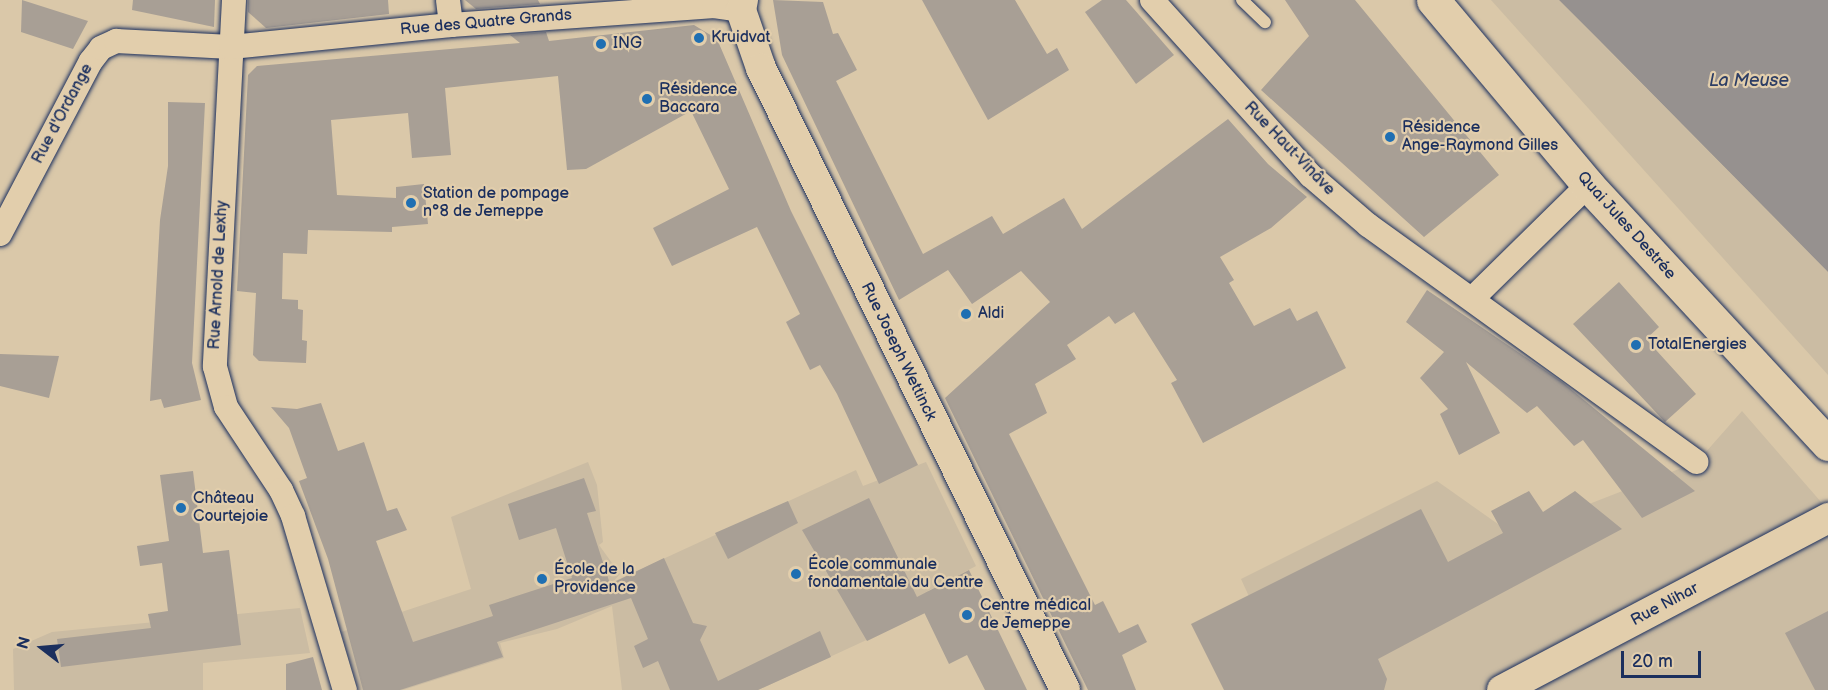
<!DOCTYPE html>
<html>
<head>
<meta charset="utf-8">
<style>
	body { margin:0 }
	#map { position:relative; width:1828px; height:690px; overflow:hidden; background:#dac8a9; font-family:"Balsamiq Sans",sans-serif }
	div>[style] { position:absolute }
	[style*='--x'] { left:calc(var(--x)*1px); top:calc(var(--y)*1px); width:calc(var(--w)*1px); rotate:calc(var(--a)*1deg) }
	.built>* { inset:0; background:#cbbca3 }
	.water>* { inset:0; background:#96918f }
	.building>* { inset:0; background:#a89f95 }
	.roads { filter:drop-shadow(0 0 2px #1b2f5e) drop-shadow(0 0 2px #1b2f5e) }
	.service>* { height:12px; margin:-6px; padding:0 6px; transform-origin:6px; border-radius:6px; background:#e2ceac }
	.minor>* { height:24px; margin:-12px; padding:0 12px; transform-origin:12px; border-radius:12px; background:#e2ceac }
	.tertiary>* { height:30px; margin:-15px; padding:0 15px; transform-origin:15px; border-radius:15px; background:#e2ceac }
	.secondary>* { height:33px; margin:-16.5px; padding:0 16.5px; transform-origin:16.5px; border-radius:16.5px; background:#e2ceac }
	.dots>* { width:16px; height:16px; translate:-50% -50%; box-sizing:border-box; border:3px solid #e2ceac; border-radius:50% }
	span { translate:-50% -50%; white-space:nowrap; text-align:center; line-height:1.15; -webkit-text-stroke:4.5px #e2ceac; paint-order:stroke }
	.street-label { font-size:16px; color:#1b2f5e }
	.poi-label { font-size:16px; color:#1b2f5e }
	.left { translate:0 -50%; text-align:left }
	.water-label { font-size:18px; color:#2d3e65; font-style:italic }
	.north { position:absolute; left:12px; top:618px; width:60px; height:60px; -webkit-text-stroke:4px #e2ceac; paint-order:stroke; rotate:286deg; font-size:16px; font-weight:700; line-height:24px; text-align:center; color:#1b2f5e }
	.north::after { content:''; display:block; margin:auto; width:21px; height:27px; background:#1b2f5e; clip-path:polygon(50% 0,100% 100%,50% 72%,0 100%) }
	.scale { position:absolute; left:1621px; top:651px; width:80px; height:27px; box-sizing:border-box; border:3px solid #1b2f5e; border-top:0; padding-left:8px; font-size:18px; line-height:21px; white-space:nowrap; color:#1b2f5e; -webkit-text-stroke:4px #e2ceac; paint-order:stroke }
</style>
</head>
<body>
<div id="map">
	<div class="built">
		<div style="clip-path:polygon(1491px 0,1559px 0,1828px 272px,1828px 375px)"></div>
		<div style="clip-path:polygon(1742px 411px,1828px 510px,1828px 690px,1292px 690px,1241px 579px,1437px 481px,1512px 534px,1697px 462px)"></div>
		<div style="clip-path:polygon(588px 462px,597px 485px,603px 542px,599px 545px,620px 574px,613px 582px,856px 470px,863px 486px,926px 462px,976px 566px,928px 591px,935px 607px,925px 613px,758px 690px,622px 690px,612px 606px,557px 629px,500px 643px,504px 658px,403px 690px,359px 690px,341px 632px,471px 589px,451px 517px)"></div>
		<div style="clip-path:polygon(300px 608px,310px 653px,203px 663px,203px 690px,14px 690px,13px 649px,52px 632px)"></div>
	</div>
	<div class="water">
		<div style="clip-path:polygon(1559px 0,1828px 0,1828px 272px,1599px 40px)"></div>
	</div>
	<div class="building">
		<div style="clip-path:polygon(22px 0,88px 21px,73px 49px,21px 32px)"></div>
		<div style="clip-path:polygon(133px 0,215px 0,214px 27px,132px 10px)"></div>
		<div style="clip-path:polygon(248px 0,388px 0,389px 14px,266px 28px,248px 12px)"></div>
		<div style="clip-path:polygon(465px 0,538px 0,540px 4px,476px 9px)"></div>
		<div style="clip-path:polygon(773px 0,823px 2px,833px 34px,838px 33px,857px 70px,836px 81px,923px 254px,992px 216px,1003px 234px,1064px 198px,1082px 229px,1228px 119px,1268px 164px,1307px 197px,1271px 228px,1220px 257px,1234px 280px,1229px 283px,1254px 326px,1290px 308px,1297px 321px,1317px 311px,1346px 368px,1203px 443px,1171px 383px,1177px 380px,1134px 312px,1115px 324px,1109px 316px,1067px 345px,1076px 359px,1035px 384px,1047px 413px,1009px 434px,1095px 605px,1103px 601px,1119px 633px,1138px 624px,1147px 642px,1122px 655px,1136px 690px,1088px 690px,945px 398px,1050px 302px,1021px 271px,972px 304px,948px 270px,899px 300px,782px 55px)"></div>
		<div style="clip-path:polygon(922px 0,1015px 0,1047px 54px,1057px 48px,1069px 70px,988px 120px)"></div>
		<div style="clip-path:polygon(1102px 0,1126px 0,1174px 55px,1136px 84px,1085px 12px)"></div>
		<div style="clip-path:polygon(1285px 0,1355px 0,1499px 175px,1424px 237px,1261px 90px,1309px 36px)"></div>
		<div style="clip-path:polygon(694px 25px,717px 39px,791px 211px,918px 465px,879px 484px,837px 394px,820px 365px,810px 370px,786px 322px,800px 314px,757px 227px,672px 266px,653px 228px,729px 189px,691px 111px,586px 169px,567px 170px,558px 76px,445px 88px,451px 155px,412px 158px,408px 113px,331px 120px,337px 195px,396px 198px,396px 187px,424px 184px,428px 224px,392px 227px,392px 232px,308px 230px,307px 254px,283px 253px,282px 299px,298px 300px,298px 309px,303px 310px,302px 340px,307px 341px,306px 363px,259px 361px,253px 355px,256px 293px,237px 291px,248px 75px,257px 66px,520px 43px,510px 35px,546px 32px,549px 41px)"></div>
		<div style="clip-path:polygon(168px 102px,205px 103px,192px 363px,201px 400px,164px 408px,161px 399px,150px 401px,160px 220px,168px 166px)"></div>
		<div style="clip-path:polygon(1619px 282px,1659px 327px,1646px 339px,1696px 394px,1665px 422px,1573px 324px)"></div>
		<div style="clip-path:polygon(1427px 290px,1562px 382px,1695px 491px,1642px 518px,1583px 440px,1574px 446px,1537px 406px,1527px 413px,1466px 362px,1500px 433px,1459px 455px,1440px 414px,1448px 409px,1420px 378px,1444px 352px,1406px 322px)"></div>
		<div style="clip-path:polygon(0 354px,59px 356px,49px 398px,0 386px)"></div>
		<div style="clip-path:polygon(321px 403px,338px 451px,364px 442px,387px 511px,397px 508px,407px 530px,376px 541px,413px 642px,493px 616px,489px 605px,572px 578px,556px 528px,519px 540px,508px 504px,584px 478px,596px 511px,587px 513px,610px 584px,664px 558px,693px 623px,707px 626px,700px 640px,718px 681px,820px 631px,831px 657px,758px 690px,670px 690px,658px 661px,643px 668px,634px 646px,648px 639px,631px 598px,497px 642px,503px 657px,400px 690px,363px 690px,328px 559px,299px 481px,307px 478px,289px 428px,271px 407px,297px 409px)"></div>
		<div style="clip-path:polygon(193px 471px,203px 553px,229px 550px,241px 645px,61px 667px,57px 639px,151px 628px,148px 614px,168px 611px,162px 563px,140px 566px,137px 546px,169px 541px,160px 475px)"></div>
		<div style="clip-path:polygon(1529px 491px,1543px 512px,1575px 491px,1622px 529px,1378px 659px,1387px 679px,1384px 690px,1224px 690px,1191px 624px,1421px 509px,1448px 562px,1503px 533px,1491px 511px)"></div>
		<div style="clip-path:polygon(869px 498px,917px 597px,969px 570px,1027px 690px,985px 690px,967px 655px,949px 664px,923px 610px,925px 613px,867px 641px,802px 530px)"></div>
		<div style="clip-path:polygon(788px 501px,798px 523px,728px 559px,715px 533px)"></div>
		<div style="clip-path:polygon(1828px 611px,1828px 690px,1815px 690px,1785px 633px)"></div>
		<div style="clip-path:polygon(313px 657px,322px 690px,286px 690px,286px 664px)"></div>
	</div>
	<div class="roads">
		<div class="service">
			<div style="--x:1242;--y:0;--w:32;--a:44"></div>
		</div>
		<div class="minor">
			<div style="--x:234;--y:0;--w:367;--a:93"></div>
			<div style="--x:215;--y:367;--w:41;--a:74.6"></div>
			<div style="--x:226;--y:407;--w:100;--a:56.5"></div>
			<div style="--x:281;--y:490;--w:29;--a:65"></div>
			<div style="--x:293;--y:516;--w:182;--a:73.4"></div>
			<div style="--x:448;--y:0;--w:25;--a:83"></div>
			<div style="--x:1152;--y:0;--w:237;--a:47.9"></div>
			<div style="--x:1311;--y:176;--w:75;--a:40.7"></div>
			<div style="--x:1368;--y:225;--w:405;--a:35.8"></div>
			<div style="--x:0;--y:234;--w:195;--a:-62.3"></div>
			<div style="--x:91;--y:61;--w:16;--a:-52"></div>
			<div style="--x:101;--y:48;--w:17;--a:-25"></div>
			<div style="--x:116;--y:41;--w:115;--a:3"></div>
			<div style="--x:231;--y:47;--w:221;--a:-5.7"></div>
			<div style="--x:451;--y:25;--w:264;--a:-4.1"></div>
			<div style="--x:714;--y:6;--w:27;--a:8"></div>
			<div style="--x:1472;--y:299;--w:163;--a:-44.5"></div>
		</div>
		<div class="tertiary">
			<div style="--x:743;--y:0;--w:10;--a:101"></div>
			<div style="--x:741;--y:10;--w:61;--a:71"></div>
			<div style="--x:761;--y:68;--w:692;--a:63.95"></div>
			<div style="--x:1502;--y:690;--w:369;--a:-27.8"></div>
		</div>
		<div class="secondary">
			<div style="--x:1433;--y:0;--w:241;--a:50"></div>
			<div style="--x:1588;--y:185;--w:353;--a:47.2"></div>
		</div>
	</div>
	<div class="dots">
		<div style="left:699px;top:38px;background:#1f6fb2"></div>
		<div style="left:601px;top:44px;background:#1f6fb2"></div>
		<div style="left:647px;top:99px;background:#1f6fb2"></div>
		<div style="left:1390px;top:137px;background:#1f6fb2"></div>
		<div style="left:411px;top:203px;background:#1f6fb2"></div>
		<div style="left:966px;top:314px;background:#1f6fb2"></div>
		<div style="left:1636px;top:345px;background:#1f6fb2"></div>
		<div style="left:181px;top:508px;background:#1f6fb2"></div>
		<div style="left:796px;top:574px;background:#1f6fb2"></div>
		<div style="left:542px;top:579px;background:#1f6fb2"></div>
		<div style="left:967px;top:615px;background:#1f6fb2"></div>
	</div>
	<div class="street-label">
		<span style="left:486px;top:23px;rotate:-5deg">Rue des Quatre Grands</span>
		<span style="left:63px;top:114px;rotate:-62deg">Rue d'Ordange</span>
		<span style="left:1289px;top:149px;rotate:46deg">Rue Haut-Vinâve</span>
		<span style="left:1626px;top:226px;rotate:48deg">Quai Jules Destrée</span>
		<span style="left:219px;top:275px;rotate:-87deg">Rue Arnold de Lexhy</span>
		<span style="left:898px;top:352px;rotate:64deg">Rue Joseph Wettinck</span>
		<span style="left:1665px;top:605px;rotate:-28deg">Rue Nihar</span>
	</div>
	<div class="poi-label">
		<span class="left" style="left:711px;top:38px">Kruidvat</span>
		<span class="left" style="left:613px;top:44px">ING</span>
		<span class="left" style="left:659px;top:99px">Résidence<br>Baccara</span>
		<span class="left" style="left:1402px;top:137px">Résidence<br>Ange-Raymond Gilles</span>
		<span class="left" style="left:423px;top:203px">Station de pompage<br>n°8 de Jemeppe</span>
		<span class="left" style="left:978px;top:314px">Aldi</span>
		<span class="left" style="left:1648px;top:345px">TotalEnergies</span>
		<span class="left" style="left:193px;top:508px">Château<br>Courtejoie</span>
		<span class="left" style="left:808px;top:574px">École communale<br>fondamentale du Centre</span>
		<span class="left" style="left:554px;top:579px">École de la<br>Providence</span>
		<span class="left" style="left:980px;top:615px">Centre médical<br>de Jemeppe</span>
	</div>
	<div class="water-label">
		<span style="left:1749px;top:81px">La Meuse</span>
	</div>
	<div class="north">N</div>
	<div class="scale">20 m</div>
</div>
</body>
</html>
